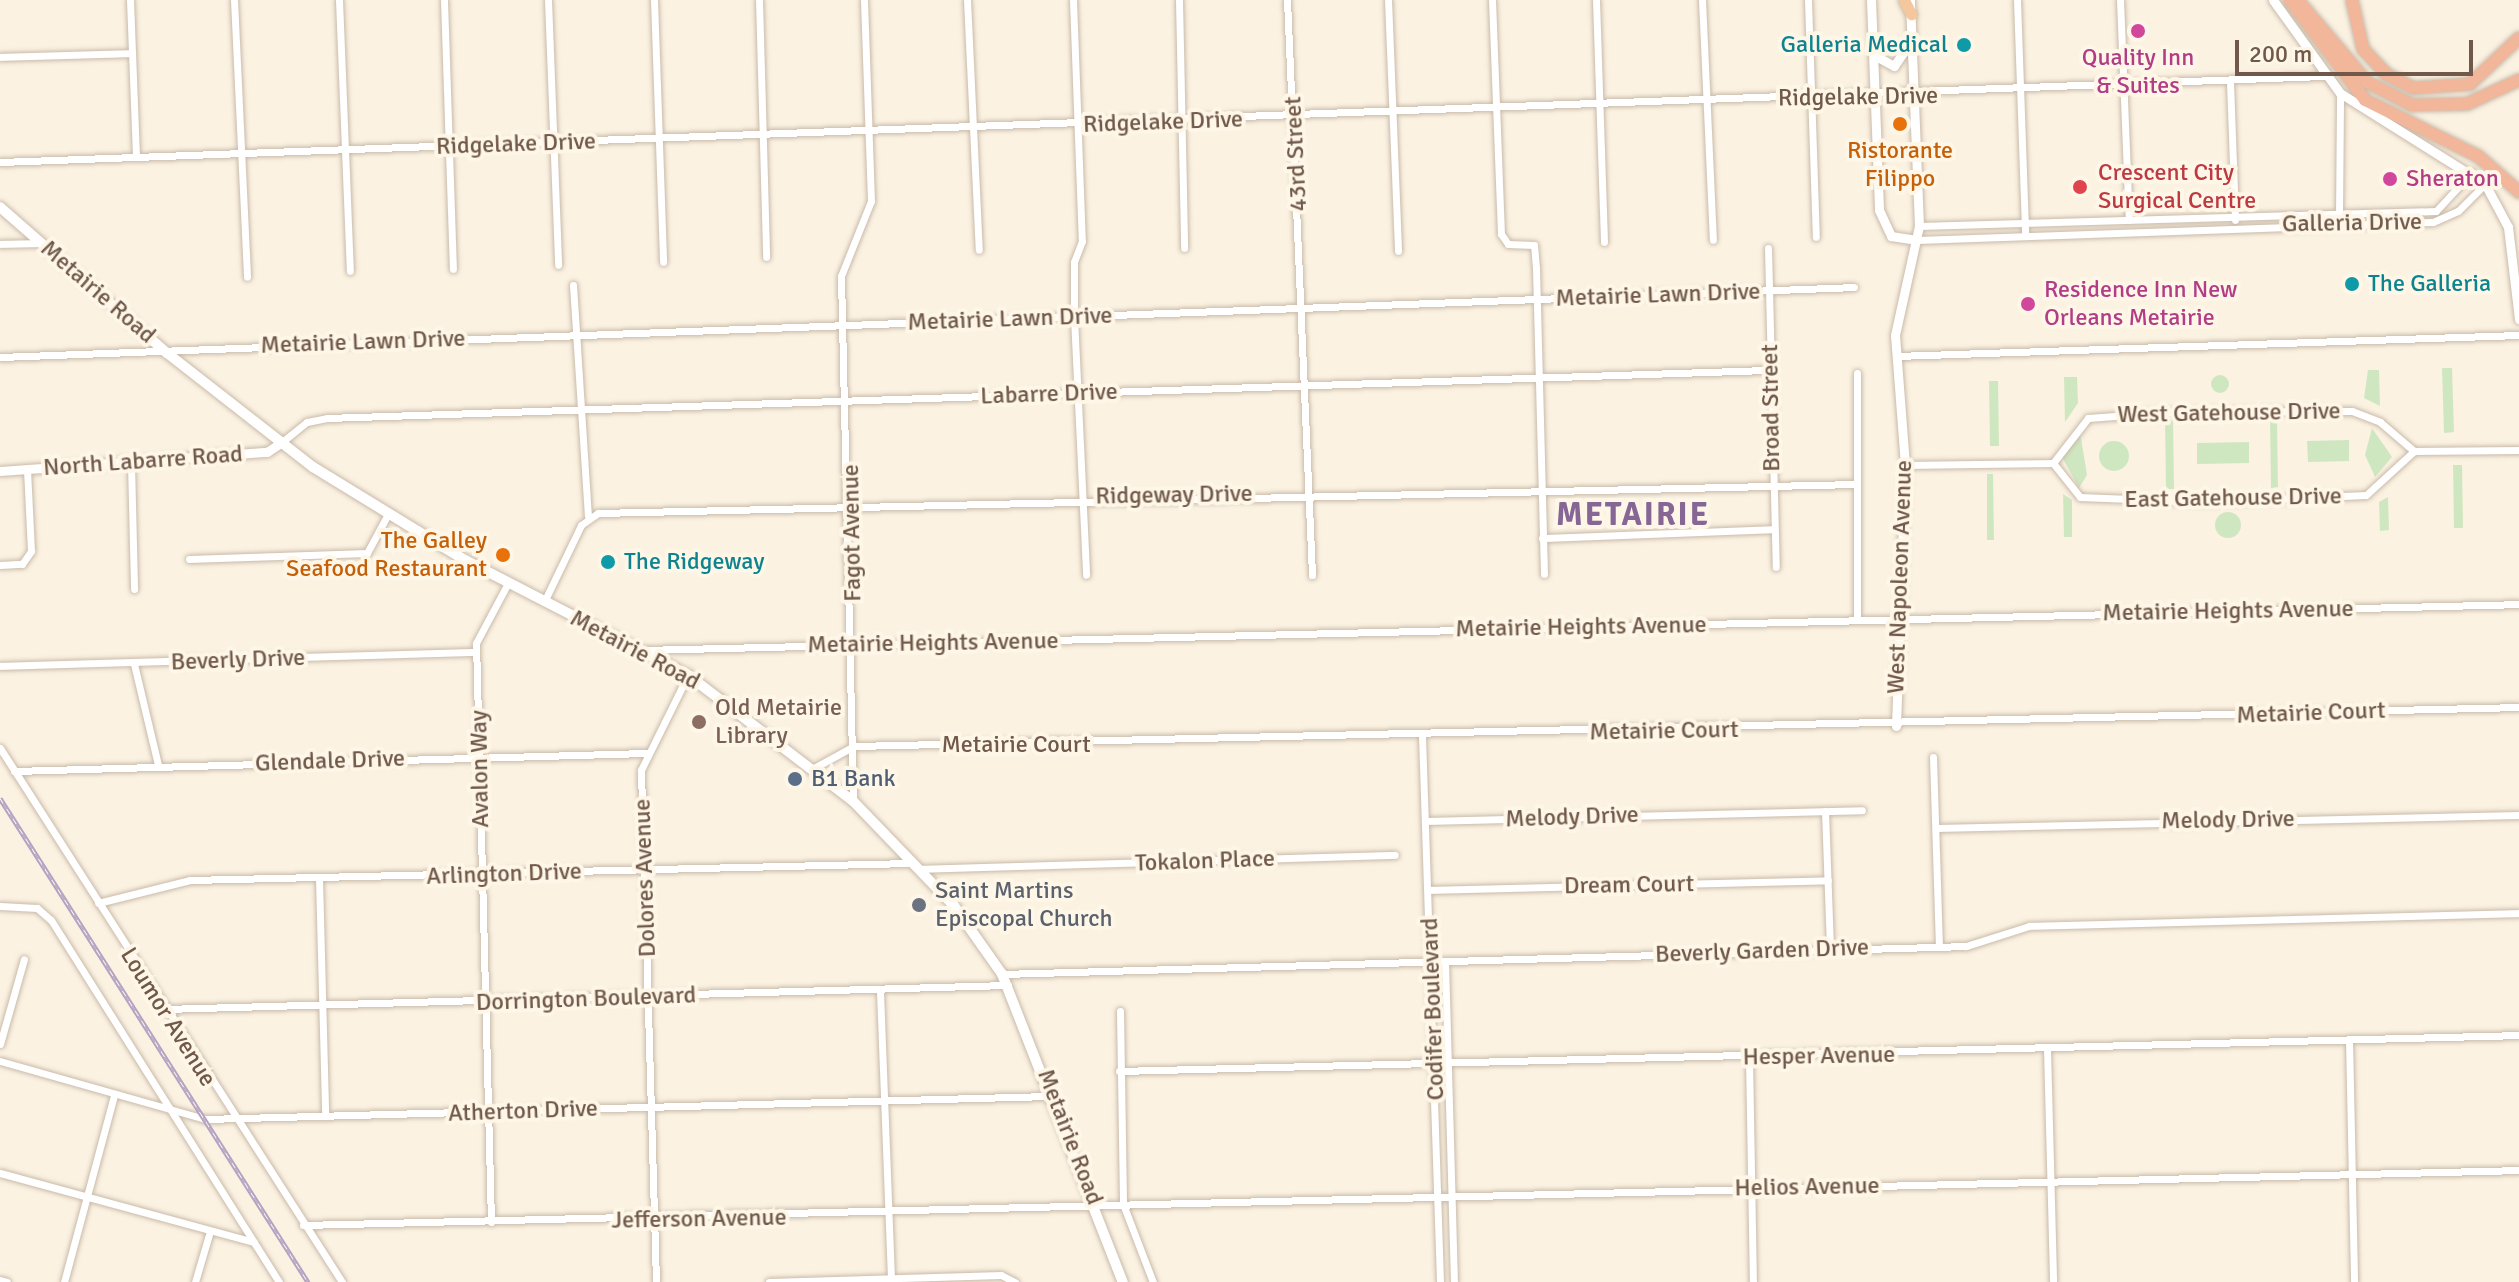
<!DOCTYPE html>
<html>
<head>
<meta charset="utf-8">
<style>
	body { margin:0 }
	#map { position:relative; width:2519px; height:1282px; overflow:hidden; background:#fbf2e2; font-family:Signika,sans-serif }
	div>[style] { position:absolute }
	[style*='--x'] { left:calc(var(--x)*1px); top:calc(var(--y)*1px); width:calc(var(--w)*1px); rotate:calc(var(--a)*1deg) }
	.green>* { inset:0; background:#cfe7c1 }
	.round { border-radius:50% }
	.roads { filter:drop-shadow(0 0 2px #cabaa9) drop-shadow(0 0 2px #cabaa9) }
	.minor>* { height:7px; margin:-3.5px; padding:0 3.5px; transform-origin:3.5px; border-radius:3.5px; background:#fff }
	.tertiary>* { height:9px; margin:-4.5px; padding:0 4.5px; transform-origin:4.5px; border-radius:4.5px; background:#fff }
	.secondary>* { height:10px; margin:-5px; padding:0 5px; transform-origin:5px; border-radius:5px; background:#fff }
	.trunk>* { height:11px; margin:-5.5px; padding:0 5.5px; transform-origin:5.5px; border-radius:5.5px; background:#f4c89c }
	.motorway>* { height:12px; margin:-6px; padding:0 6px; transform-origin:6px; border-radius:6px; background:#f2b69b }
	.rail>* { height:5px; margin-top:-2.5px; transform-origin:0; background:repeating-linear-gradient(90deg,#fef6e7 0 6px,#b5a2c3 0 12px); box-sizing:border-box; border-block:2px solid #b5a2c3 }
	.dots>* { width:22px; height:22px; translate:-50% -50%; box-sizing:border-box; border:4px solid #fef6e7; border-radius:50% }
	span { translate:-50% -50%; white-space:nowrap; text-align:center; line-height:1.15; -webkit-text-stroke:8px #fef6e7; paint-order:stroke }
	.culture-label { font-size:24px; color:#0d838f }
	.right { translate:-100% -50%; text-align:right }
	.left { translate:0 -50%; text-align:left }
	.hotel-label { font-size:24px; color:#b23c85 }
	.street-label { font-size:24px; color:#70594a }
	.food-label { font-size:24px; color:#c56008 }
	.health-label { font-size:24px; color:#be3a42 }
	.education-label { font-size:24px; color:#785e54 }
	.service-label { font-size:24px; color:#4e5e75 }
	.worship-label { font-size:24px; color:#5b616d }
	.district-label { font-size:32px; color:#866694; font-weight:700; letter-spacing:2px }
	.scale { position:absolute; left:2235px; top:40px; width:238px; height:36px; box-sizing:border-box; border:4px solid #70594a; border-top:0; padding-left:10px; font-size:24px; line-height:28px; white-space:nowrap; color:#70594a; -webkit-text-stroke:6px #fef6e7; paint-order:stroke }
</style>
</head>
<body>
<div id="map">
	<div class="green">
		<div style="clip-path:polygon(2442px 368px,2452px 368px,2454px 432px,2444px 433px)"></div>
		<div style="clip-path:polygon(2368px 370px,2379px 370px,2380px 406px,2364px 398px)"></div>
		<div class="round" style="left:2211px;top:375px;width:18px;height:18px"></div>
		<div style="clip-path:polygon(2064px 377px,2077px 377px,2078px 403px,2065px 422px)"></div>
		<div style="clip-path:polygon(1989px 381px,1998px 381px,1999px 446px,1990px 446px)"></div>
		<div style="clip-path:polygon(2270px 416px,2277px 416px,2278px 487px,2271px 488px)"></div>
		<div style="clip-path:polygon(2173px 418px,2174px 489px,2166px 489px,2165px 419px)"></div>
		<div style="clip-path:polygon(2372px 428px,2392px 457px,2375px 477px,2365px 455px)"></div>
		<div style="clip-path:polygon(2080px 432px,2087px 475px,2079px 488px,2062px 457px)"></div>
		<div style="clip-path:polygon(2349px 440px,2349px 461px,2308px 462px,2307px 441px)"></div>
		<div class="round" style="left:2099px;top:441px;width:30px;height:30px"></div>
		<div style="clip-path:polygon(2249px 442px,2249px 463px,2197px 464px,2197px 443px)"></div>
		<div style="clip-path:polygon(2453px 465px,2462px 465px,2463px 528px,2454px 528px)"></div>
		<div style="clip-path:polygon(1987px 474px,1993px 474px,1994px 540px,1987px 540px)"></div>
		<div style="clip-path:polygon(2063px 494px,2072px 500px,2072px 537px,2064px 537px)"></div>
		<div style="clip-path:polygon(2388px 497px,2389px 530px,2380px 531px,2379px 502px)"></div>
		<div class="round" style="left:2215px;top:512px;width:26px;height:26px"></div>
	</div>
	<div class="roads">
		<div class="minor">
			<div style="--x:130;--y:0;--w:157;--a:87.8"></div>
			<div style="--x:234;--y:0;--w:277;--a:87.3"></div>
			<div style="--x:339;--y:0;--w:271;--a:87.7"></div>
			<div style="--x:444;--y:0;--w:269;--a:88.1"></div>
			<div style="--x:548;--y:0;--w:265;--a:87.8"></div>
			<div style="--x:654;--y:0;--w:262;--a:88"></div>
			<div style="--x:759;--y:0;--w:257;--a:88.4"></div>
			<div style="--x:967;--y:0;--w:250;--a:87.3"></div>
			<div style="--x:1073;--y:0;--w:241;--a:87.9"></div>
			<div style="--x:1082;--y:241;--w:22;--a:111"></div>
			<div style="--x:1074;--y:262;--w:55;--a:90"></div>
			<div style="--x:1074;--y:317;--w:258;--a:87.3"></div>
			<div style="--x:1179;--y:0;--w:248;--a:88.8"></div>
			<div style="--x:1287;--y:0;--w:576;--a:87.51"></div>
			<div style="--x:1388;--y:0;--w:251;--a:87.7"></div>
			<div style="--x:1492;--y:0;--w:234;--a:87.8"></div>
			<div style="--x:1501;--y:234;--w:12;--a:55"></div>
			<div style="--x:1508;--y:244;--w:26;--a:2"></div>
			<div style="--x:1534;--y:245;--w:23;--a:85"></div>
			<div style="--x:1536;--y:268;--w:306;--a:88.5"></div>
			<div style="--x:1596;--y:0;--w:242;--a:88.1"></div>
			<div style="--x:1702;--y:0;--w:240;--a:87.4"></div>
			<div style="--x:1808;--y:0;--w:237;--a:88.1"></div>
			<div style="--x:2017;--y:0;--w:234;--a:88"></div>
			<div style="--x:2120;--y:0;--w:220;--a:87.7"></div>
			<div style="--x:0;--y:57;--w:132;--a:-1.7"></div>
			<div style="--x:2230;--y:82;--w:138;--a:87.9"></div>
			<div style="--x:0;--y:162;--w:2327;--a:-2.12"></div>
			<div style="--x:2339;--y:216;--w:123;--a:-89.5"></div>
			<div style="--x:1919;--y:226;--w:517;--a:-1.66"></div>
			<div style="--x:2436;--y:211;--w:53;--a:-47.3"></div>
			<div style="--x:1917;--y:240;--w:516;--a:-2"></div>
			<div style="--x:2433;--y:222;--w:27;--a:-24"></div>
			<div style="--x:2458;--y:211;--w:38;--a:-45"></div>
			<div style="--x:0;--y:244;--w:40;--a:-1.4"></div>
			<div style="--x:1768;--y:248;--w:319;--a:88.6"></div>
			<div style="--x:573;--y:285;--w:231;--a:86.3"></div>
			<div style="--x:1896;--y:356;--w:623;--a:-1.93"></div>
			<div style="--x:0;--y:357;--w:1855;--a:-2.16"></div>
			<div style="--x:282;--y:442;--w:32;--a:-39"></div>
			<div style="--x:307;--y:422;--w:20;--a:-11"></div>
			<div style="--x:327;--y:418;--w:1444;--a:-1.91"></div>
			<div style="--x:2414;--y:451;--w:105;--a:-0.5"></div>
			<div style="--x:131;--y:463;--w:126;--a:88.6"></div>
			<div style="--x:2053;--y:463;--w:43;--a:51.5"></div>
			<div style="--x:2080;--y:497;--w:125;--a:2.3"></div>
			<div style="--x:2205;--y:502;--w:161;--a:-2.5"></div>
			<div style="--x:2366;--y:495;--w:65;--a:-42.5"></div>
			<div style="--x:2053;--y:463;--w:57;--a:-52.1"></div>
			<div style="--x:2088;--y:418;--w:80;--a:-4.3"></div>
			<div style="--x:2168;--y:412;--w:184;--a:-0.3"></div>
			<div style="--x:2352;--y:411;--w:30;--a:21"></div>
			<div style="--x:2380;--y:422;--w:45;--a:40.5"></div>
			<div style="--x:1905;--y:465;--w:148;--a:-0.8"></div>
			<div style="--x:1542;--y:538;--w:232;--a:-2.2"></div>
			<div style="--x:189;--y:559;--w:178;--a:-1.9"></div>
			<div style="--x:367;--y:553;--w:44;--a:-61.7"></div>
			<div style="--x:0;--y:565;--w:22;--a:-3"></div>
			<div style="--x:22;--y:564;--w:16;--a:-55"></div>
			<div style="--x:31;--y:551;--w:81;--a:-92.8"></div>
			<div style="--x:544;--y:602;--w:85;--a:-64.3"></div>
			<div style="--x:581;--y:525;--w:21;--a:-35"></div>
			<div style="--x:598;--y:513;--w:1259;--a:-1.32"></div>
			<div style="--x:1857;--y:620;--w:247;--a:-90"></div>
			<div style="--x:642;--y:650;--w:1878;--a:-1.4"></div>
			<div style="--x:134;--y:664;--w:104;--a:76.6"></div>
			<div style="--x:0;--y:666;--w:476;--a:-1.7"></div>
			<div style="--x:1422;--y:736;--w:546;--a:88.11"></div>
			<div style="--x:0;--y:748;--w:634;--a:57.36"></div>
			<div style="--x:1933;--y:757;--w:189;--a:88.2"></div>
			<div style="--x:814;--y:768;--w:46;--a:-28.8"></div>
			<div style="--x:854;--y:746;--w:1665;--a:-1.34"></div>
			<div style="--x:14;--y:771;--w:633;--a:-1.63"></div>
			<div style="--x:853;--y:801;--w:525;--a:-91.31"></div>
			<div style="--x:841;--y:276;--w:81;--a:-68.2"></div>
			<div style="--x:871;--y:201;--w:201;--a:-92"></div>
			<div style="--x:1825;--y:811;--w:139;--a:87.9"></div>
			<div style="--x:1426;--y:821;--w:436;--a:-1.4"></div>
			<div style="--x:1936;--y:828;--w:583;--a:-1.28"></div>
			<div style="--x:919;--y:869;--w:476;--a:-1.7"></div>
			<div style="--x:319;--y:878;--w:237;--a:88.5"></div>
			<div style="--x:1429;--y:890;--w:399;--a:-1.4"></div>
			<div style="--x:98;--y:903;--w:95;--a:-14"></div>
			<div style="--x:190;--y:880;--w:724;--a:-1.35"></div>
			<div style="--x:0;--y:906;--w:37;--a:3"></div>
			<div style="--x:37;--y:908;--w:18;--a:41"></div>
			<div style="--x:51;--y:920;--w:428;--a:57.8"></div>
			<div style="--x:1445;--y:961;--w:321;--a:88.4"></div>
			<div style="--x:1002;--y:974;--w:964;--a:-1.66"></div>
			<div style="--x:1966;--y:946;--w:66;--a:-17.6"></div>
			<div style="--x:2029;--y:926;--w:490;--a:-1.5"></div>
			<div style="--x:880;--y:992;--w:290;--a:87.8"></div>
			<div style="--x:164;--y:1009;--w:844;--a:-1.63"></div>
			<div style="--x:1120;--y:1011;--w:193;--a:89.1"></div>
			<div style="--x:1123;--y:1204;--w:84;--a:69"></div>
			<div style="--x:2349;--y:1039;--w:243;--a:88.8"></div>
			<div style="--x:0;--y:1044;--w:88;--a:-74.2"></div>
			<div style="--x:2047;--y:1049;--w:233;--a:88.5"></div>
			<div style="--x:1749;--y:1057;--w:225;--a:89"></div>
			<div style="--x:0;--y:1061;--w:213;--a:15.8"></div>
			<div style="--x:205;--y:1119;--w:847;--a:-1.56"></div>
			<div style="--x:1119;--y:1071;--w:1400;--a:-1.47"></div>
			<div style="--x:0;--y:1173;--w:263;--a:15.2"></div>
			<div style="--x:491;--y:1222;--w:579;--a:-91.48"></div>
			<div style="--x:476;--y:643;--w:68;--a:-61.9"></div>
			<div style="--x:303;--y:1225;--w:2217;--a:-1.42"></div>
			<div style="--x:0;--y:1280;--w:7;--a:16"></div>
			<div style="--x:64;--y:1282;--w:194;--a:-75"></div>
			<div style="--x:195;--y:1282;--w:53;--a:-73.6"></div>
			<div style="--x:656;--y:1282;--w:512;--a:-91.68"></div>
			<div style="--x:641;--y:770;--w:106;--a:-63.7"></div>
			<div style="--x:769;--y:1282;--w:232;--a:-1.7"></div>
			<div style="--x:1001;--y:1275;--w:16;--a:27"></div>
		</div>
		<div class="tertiary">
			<div style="--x:1871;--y:0;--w:210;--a:87.8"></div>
			<div style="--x:1879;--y:210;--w:29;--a:65"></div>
			<div style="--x:1891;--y:236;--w:26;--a:9"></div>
			<div style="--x:2273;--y:0;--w:115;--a:54.2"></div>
			<div style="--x:2340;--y:93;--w:171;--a:32.1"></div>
			<div style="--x:2485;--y:184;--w:49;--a:61.9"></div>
			<div style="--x:2508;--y:227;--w:93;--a:83.2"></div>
			<div style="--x:1874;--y:55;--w:23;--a:29"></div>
			<div style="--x:1894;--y:66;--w:27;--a:-56"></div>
			<div style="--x:0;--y:471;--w:268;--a:-4.1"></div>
			<div style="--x:267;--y:452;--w:18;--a:-34"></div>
			<div style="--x:1896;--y:726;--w:261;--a:-88"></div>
			<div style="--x:1905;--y:465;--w:130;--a:-94.4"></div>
			<div style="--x:1895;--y:335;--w:112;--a:-77.6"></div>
			<div style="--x:1919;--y:226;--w:226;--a:-92.3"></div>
		</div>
		<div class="secondary">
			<div style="--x:0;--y:207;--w:222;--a:41.2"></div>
			<div style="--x:167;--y:353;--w:185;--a:38"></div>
			<div style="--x:313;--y:467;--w:178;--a:31.5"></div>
			<div style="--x:465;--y:560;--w:251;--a:27.3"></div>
			<div style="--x:688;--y:675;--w:208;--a:37.4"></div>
			<div style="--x:853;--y:801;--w:146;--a:46.1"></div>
			<div style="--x:954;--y:906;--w:83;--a:54.8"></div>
			<div style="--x:1002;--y:974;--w:331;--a:68.6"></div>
		</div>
		<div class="trunk">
			<div style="--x:1904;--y:0;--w:16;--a:63"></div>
		</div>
		<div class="motorway">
			<div style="--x:2290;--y:0;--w:125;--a:53.1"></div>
			<div style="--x:2365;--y:100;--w:126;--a:26.4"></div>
			<div style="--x:2478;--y:156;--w:55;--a:41.3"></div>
			<div style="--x:2352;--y:0;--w:50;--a:77.3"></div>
			<div style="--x:2363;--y:49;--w:34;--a:47"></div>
			<div style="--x:2386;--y:74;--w:31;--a:27"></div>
			<div style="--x:2414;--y:88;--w:56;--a:-4.1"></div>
			<div style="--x:2470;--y:84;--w:67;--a:-43.2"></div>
			<div style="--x:2300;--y:3;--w:104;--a:49.7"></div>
			<div style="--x:2367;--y:82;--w:51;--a:27.1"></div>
			<div style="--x:2412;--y:105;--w:55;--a:-1"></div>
			<div style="--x:2467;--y:104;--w:57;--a:-24.8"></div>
		</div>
	</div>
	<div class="rail">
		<div style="--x:0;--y:798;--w:574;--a:57.53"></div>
	</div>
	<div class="dots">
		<div style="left:2138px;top:31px;background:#d1479c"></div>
		<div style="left:1964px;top:45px;background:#0f9aa8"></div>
		<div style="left:1900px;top:124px;background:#e8710a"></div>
		<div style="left:2390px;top:179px;background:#d1479c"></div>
		<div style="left:2080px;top:187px;background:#e0444e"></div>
		<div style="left:2352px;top:284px;background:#0f9aa8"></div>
		<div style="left:2028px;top:304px;background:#d1479c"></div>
		<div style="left:503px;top:555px;background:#e8710a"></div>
		<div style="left:608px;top:562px;background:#0f9aa8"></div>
		<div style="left:699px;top:722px;background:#8d6e63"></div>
		<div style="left:795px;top:779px;background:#5c6f8a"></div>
		<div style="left:919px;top:905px;background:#6b7280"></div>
	</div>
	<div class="culture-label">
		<span class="right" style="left:1948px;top:45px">Galleria Medical</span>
		<span class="left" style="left:2368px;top:284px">The Galleria</span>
		<span class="left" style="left:624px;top:562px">The Ridgeway</span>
	</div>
	<div class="hotel-label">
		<span style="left:2138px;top:72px">Quality Inn<br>&amp; Suites</span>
		<span class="left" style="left:2406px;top:179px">Sheraton</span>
		<span class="left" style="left:2044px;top:304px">Residence Inn New<br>Orleans Metairie</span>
	</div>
	<div class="street-label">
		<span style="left:1858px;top:97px;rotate:-1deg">Ridgelake Drive</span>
		<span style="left:1163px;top:122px;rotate:-2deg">Ridgelake Drive</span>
		<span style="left:516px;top:144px;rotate:-2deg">Ridgelake Drive</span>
		<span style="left:1296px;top:154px;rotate:-93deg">43rd Street</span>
		<span style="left:2352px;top:223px;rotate:-1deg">Galleria Drive</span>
		<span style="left:98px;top:292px;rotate:41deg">Metairie Road</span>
		<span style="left:1658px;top:295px;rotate:-2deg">Metairie Lawn Drive</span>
		<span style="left:1010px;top:319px;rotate:-2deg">Metairie Lawn Drive</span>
		<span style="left:363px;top:342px;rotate:-2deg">Metairie Lawn Drive</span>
		<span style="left:1049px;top:394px;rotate:-2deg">Labarre Drive</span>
		<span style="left:1771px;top:408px;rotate:-91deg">Broad Street</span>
		<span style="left:2229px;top:413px;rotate:-1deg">West Gatehouse Drive</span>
		<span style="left:143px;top:461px;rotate:-4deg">North Labarre Road</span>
		<span style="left:1174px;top:495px;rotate:-1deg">Ridgeway Drive</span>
		<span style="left:2233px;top:498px;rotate:-1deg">East Gatehouse Drive</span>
		<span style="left:852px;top:533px;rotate:-91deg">Fagot Avenue</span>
		<span style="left:1900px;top:577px;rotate:-88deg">West Napoleon Avenue</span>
		<span style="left:2228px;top:611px;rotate:-1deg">Metairie Heights Avenue</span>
		<span style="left:1581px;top:627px;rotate:-1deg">Metairie Heights Avenue</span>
		<span style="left:933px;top:643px;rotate:-1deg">Metairie Heights Avenue</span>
		<span style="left:635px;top:650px;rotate:28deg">Metairie Road</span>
		<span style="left:238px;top:660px;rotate:-2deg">Beverly Drive</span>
		<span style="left:2311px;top:713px;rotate:-2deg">Metairie Court</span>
		<span style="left:1664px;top:731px;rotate:-1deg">Metairie Court</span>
		<span style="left:1016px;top:745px">Metairie Court</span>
		<span style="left:330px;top:761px;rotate:-2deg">Glendale Drive</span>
		<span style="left:480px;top:769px;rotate:-91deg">Avalon Way</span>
		<span style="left:1572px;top:817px;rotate:-2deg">Melody Drive</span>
		<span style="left:2228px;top:820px;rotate:-1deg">Melody Drive</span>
		<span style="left:1205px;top:861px;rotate:-2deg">Tokalon Place</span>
		<span style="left:504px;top:874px;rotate:-2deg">Arlington Drive</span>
		<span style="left:645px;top:878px;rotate:-92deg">Dolores Avenue</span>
		<span style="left:1629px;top:885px;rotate:-1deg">Dream Court</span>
		<span style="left:1762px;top:951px;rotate:-2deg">Beverly Garden Drive</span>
		<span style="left:586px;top:999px;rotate:-2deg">Dorrington Boulevard</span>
		<span style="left:1433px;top:1009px;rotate:-92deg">Codifer Boulevard</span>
		<span style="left:168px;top:1017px;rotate:58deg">Loumor Avenue</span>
		<span style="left:1819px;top:1056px;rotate:-1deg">Hesper Avenue</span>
		<span style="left:523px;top:1111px;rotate:-2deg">Atherton Drive</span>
		<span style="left:1070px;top:1137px;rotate:69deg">Metairie Road</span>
		<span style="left:1807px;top:1187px;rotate:-1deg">Helios Avenue</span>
		<span style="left:699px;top:1219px;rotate:-1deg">Jefferson Avenue</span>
	</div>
	<div class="food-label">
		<span style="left:1900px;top:165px">Ristorante<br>Filippo</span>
		<span class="right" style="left:487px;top:555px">The Galley<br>Seafood Restaurant</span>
	</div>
	<div class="health-label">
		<span class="left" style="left:2098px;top:187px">Crescent City<br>Surgical Centre</span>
	</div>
	<div class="education-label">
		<span class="left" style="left:715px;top:722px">Old Metairie<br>Library</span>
	</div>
	<div class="service-label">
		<span class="left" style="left:811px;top:779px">B1 Bank</span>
	</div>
	<div class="worship-label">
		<span class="left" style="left:935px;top:905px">Saint Martins<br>Episcopal Church</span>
	</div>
	<div class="district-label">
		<span style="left:1633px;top:515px">METAIRIE</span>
	</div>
	<div class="scale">200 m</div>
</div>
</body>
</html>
